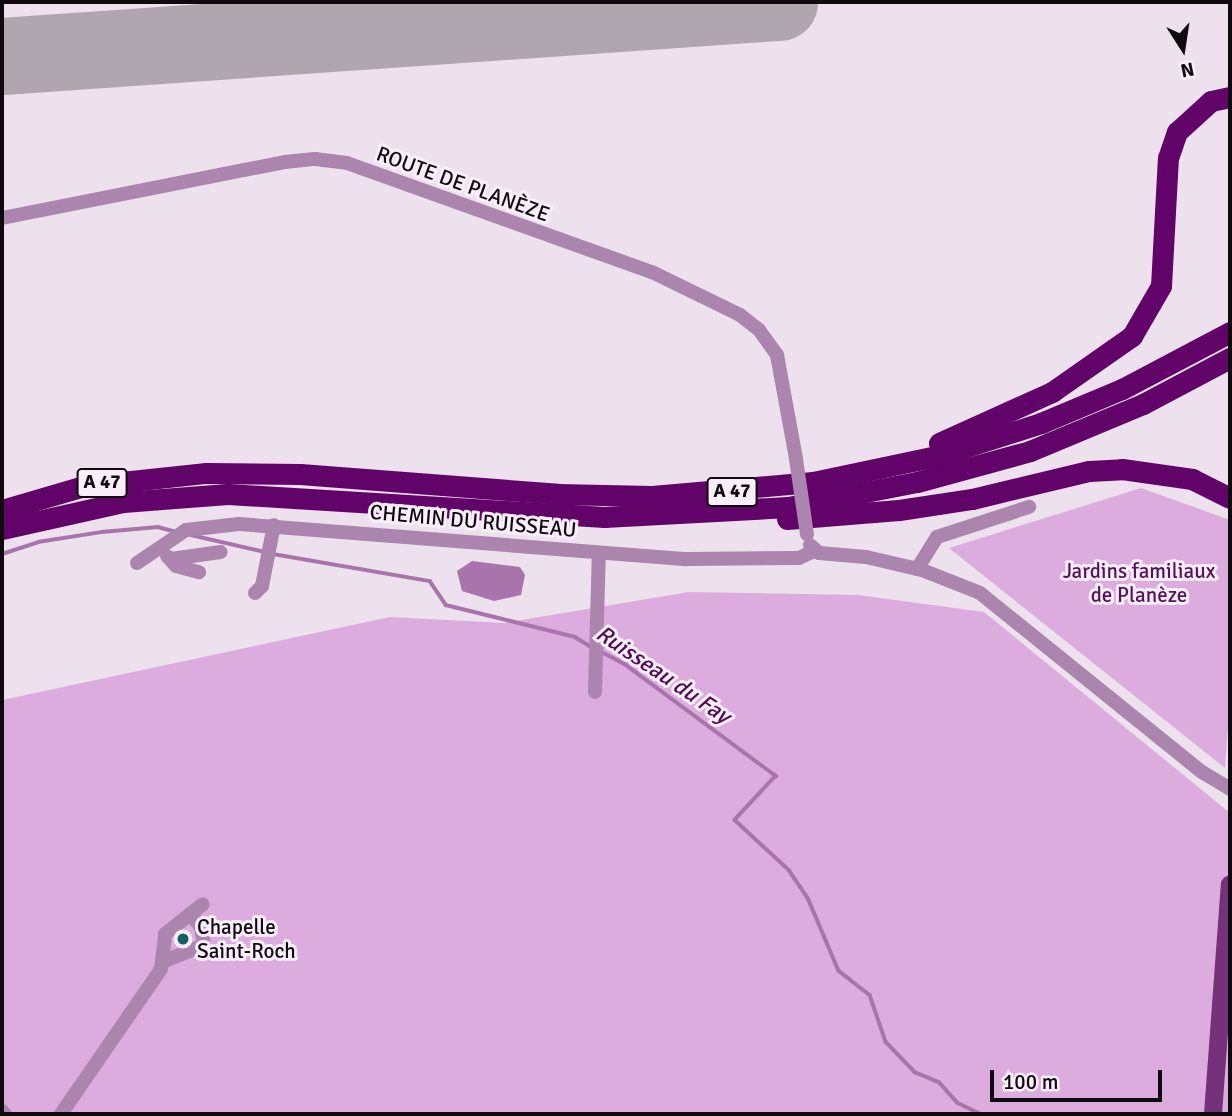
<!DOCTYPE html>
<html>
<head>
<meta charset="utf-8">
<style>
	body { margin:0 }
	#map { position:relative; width:1232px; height:1116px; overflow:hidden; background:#ede1ed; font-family:Signika,sans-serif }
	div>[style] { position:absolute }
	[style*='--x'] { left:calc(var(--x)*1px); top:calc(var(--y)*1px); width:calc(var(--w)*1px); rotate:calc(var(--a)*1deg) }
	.green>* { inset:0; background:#dcacdf }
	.water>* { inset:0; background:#a974ac }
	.stream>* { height:3.5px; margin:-1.75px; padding:0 1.75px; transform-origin:1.75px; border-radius:1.75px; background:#a974ac }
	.runway>* { height:77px; margin:-38.5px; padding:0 38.5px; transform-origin:38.5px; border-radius:38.5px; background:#b0a6b0 }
	.minor>* { height:14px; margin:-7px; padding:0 7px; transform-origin:7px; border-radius:7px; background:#ab85ad }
	.major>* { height:18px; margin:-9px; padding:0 9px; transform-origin:9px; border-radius:9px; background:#76317b }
	.highway>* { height:21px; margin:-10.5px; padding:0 10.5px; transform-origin:10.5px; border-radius:10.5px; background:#610368 }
	.minor-bridge>* { height:14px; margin:-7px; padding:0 7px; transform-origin:7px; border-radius:7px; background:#ab85ad }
	.dots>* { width:19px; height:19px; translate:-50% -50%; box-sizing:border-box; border:4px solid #faeefb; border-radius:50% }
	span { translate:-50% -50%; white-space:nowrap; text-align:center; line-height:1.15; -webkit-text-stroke:6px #faeefb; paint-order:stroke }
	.shield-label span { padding:2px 5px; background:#faeefb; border:2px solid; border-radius:5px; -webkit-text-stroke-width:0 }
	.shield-label { font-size:19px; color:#0e0a0e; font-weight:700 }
	.street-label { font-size:21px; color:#0e0a0e }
	.park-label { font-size:21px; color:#55125b }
	.poi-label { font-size:21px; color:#0e0a0e }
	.left { translate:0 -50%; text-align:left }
	.water-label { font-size:23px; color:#4f0b55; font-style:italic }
	.frame { position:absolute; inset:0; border:4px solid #0e0a0e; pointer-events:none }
	.north { position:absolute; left:1148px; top:14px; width:70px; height:70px; -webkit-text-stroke:5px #faeefb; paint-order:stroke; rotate:168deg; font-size:19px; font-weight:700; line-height:28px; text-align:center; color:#0e0a0e }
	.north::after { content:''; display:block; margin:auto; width:24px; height:32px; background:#0e0a0e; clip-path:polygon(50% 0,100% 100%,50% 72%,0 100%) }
	.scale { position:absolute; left:990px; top:1070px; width:172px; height:32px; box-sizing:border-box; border:4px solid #0e0a0e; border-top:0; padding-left:9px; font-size:21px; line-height:24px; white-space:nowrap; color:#0e0a0e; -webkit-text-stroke:5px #faeefb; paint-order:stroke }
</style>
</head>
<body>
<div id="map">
	<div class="green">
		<div style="clip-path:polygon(1141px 488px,1230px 520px,1230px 698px,1225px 768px,949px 548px)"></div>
		<div style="clip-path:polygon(689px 592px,858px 595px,984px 612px,1230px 813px,1230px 1114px,2px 1114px,2px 700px,390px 617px,504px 623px)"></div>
	</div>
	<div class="water">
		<div style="clip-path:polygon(472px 561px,520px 567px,525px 575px,521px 595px,494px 601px,462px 591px,457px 571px)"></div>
	</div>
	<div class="stream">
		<div style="--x:191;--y:535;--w:76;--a:12.9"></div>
		<div style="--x:2;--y:554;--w:38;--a:-18"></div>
		<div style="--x:38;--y:542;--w:65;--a:-8.9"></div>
		<div style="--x:102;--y:532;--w:56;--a:-5.1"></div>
		<div style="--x:158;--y:527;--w:20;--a:15"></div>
		<div style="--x:273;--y:554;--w:159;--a:9.8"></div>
		<div style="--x:430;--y:581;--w:29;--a:56"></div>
		<div style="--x:446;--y:605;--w:133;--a:13.9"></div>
		<div style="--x:575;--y:637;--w:21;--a:31"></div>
		<div style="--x:600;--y:651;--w:30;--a:28"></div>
		<div style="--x:626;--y:665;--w:187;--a:36.5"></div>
		<div style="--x:776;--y:776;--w:60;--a:133"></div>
		<div style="--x:735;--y:820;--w:74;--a:42.8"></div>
		<div style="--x:789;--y:870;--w:34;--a:56"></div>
		<div style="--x:808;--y:898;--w:79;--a:67"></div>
		<div style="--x:839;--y:971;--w:39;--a:38"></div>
		<div style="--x:870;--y:995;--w:50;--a:71.2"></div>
		<div style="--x:886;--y:1042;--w:42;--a:46"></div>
		<div style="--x:915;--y:1072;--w:26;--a:23"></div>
		<div style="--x:939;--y:1082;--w:28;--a:48"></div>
		<div style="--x:958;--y:1103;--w:25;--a:26"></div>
	</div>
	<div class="runway">
		<div style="--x:2;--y:56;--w:779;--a:-3.98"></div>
	</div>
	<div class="minor">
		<div style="--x:2;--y:218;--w:288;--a:-11.2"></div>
		<div style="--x:285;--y:162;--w:30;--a:-6"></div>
		<div style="--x:315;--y:159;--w:32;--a:7"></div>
		<div style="--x:347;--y:163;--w:324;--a:19.7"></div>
		<div style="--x:652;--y:272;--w:98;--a:26"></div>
		<div style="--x:740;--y:315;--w:24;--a:38"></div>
		<div style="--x:759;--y:330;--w:31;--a:54"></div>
		<div style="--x:777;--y:355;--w:106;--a:79.6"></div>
		<div style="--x:810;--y:545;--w:12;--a:42"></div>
		<div style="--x:819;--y:553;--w:47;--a:4.9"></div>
		<div style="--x:866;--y:557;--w:57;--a:13.1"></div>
		<div style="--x:922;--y:570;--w:62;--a:21.6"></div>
		<div style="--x:980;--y:593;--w:285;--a:38.9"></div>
		<div style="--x:1202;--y:772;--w:33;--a:31"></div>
		<div style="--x:167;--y:556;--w:13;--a:48"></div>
		<div style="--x:176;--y:566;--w:24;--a:15"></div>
		<div style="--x:171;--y:559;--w:50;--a:-8"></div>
		<div style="--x:137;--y:563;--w:59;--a:-34"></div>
		<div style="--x:186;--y:530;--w:53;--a:-6.5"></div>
		<div style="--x:239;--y:524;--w:449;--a:4.5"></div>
		<div style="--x:687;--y:559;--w:112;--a:-0.5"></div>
		<div style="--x:799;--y:558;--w:17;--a:-25"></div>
		<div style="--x:917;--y:569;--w:38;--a:-58"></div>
		<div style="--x:937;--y:537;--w:97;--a:-18.1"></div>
		<div style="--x:255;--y:593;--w:10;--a:-45"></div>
		<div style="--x:262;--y:586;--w:62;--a:-78.9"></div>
		<div style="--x:595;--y:692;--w:139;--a:-88.4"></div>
		<div style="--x:162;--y:962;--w:45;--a:-22"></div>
		<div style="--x:204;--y:945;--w:18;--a:-99"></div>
		<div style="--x:201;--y:927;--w:17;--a:-130"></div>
		<div style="--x:2;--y:1111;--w:4;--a:45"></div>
		<div style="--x:61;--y:1114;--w:176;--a:-55.4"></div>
		<div style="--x:161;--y:969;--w:35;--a:-83"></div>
		<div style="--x:165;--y:934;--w:48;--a:-38.3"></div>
	</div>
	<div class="major">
		<div style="--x:1213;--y:1114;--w:230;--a:-85.8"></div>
	</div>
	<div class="highway">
		<div style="--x:939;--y:443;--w:124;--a:-24.3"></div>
		<div style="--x:1052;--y:392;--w:98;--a:-35"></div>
		<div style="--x:1132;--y:336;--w:58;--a:-59.9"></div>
		<div style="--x:1161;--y:286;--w:128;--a:-86.9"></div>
		<div style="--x:1168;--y:158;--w:28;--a:-71"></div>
		<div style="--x:1177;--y:132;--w:46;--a:-42.4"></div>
		<div style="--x:1211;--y:101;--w:19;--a:-12"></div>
		<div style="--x:2;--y:510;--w:85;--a:-16.3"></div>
		<div style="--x:84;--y:486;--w:123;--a:-6.1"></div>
		<div style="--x:206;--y:473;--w:94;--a:0.6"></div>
		<div style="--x:300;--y:474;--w:258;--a:4.4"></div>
		<div style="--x:557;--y:494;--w:95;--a:1.2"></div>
		<div style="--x:652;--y:496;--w:162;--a:-5"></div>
		<div style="--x:813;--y:482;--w:131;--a:-11.9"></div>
		<div style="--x:941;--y:455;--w:105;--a:-17.7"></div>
		<div style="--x:1041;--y:423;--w:88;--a:-22.8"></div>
		<div style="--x:1122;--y:389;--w:122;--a:-27.8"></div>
		<div style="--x:787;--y:519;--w:112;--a:-4.6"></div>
		<div style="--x:899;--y:510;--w:74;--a:-8.6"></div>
		<div style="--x:972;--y:499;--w:120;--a:-13.5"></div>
		<div style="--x:1089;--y:471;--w:33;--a:-3"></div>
		<div style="--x:1122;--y:469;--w:71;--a:8.1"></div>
		<div style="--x:1192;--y:479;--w:42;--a:26.6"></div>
		<div style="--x:2;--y:529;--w:124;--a:-12.6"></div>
		<div style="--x:123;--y:502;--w:105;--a:-4.4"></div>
		<div style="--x:228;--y:494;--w:377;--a:3.5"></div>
		<div style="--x:604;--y:517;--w:184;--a:-3.1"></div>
		<div style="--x:788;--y:507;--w:131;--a:-11"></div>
		<div style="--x:917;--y:482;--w:117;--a:-15.3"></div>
		<div style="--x:1030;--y:451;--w:122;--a:-22.6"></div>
		<div style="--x:1143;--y:404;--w:98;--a:-27.9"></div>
	</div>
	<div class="minor-bridge">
		<div style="--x:796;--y:459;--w:76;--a:81.7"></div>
	</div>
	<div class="dots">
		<div style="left:183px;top:939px;background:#116266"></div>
	</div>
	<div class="shield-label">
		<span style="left:102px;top:483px">A 47</span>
		<span style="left:732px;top:492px">A 47</span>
	</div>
	<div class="street-label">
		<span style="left:463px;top:184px;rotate:20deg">ROUTE DE PLANÈZE</span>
		<span style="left:473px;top:521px;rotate:5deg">CHEMIN DU RUISSEAU</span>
	</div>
	<div class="park-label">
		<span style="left:1139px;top:583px">Jardins familiaux<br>de Planèze</span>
	</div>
	<div class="poi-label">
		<span class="left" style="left:197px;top:939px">Chapelle<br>Saint-Roch</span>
	</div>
	<div class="water-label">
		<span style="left:663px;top:675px;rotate:34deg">Ruisseau du Fay</span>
	</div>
	<div class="frame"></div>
	<div class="north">N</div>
	<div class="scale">100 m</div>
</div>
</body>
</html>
